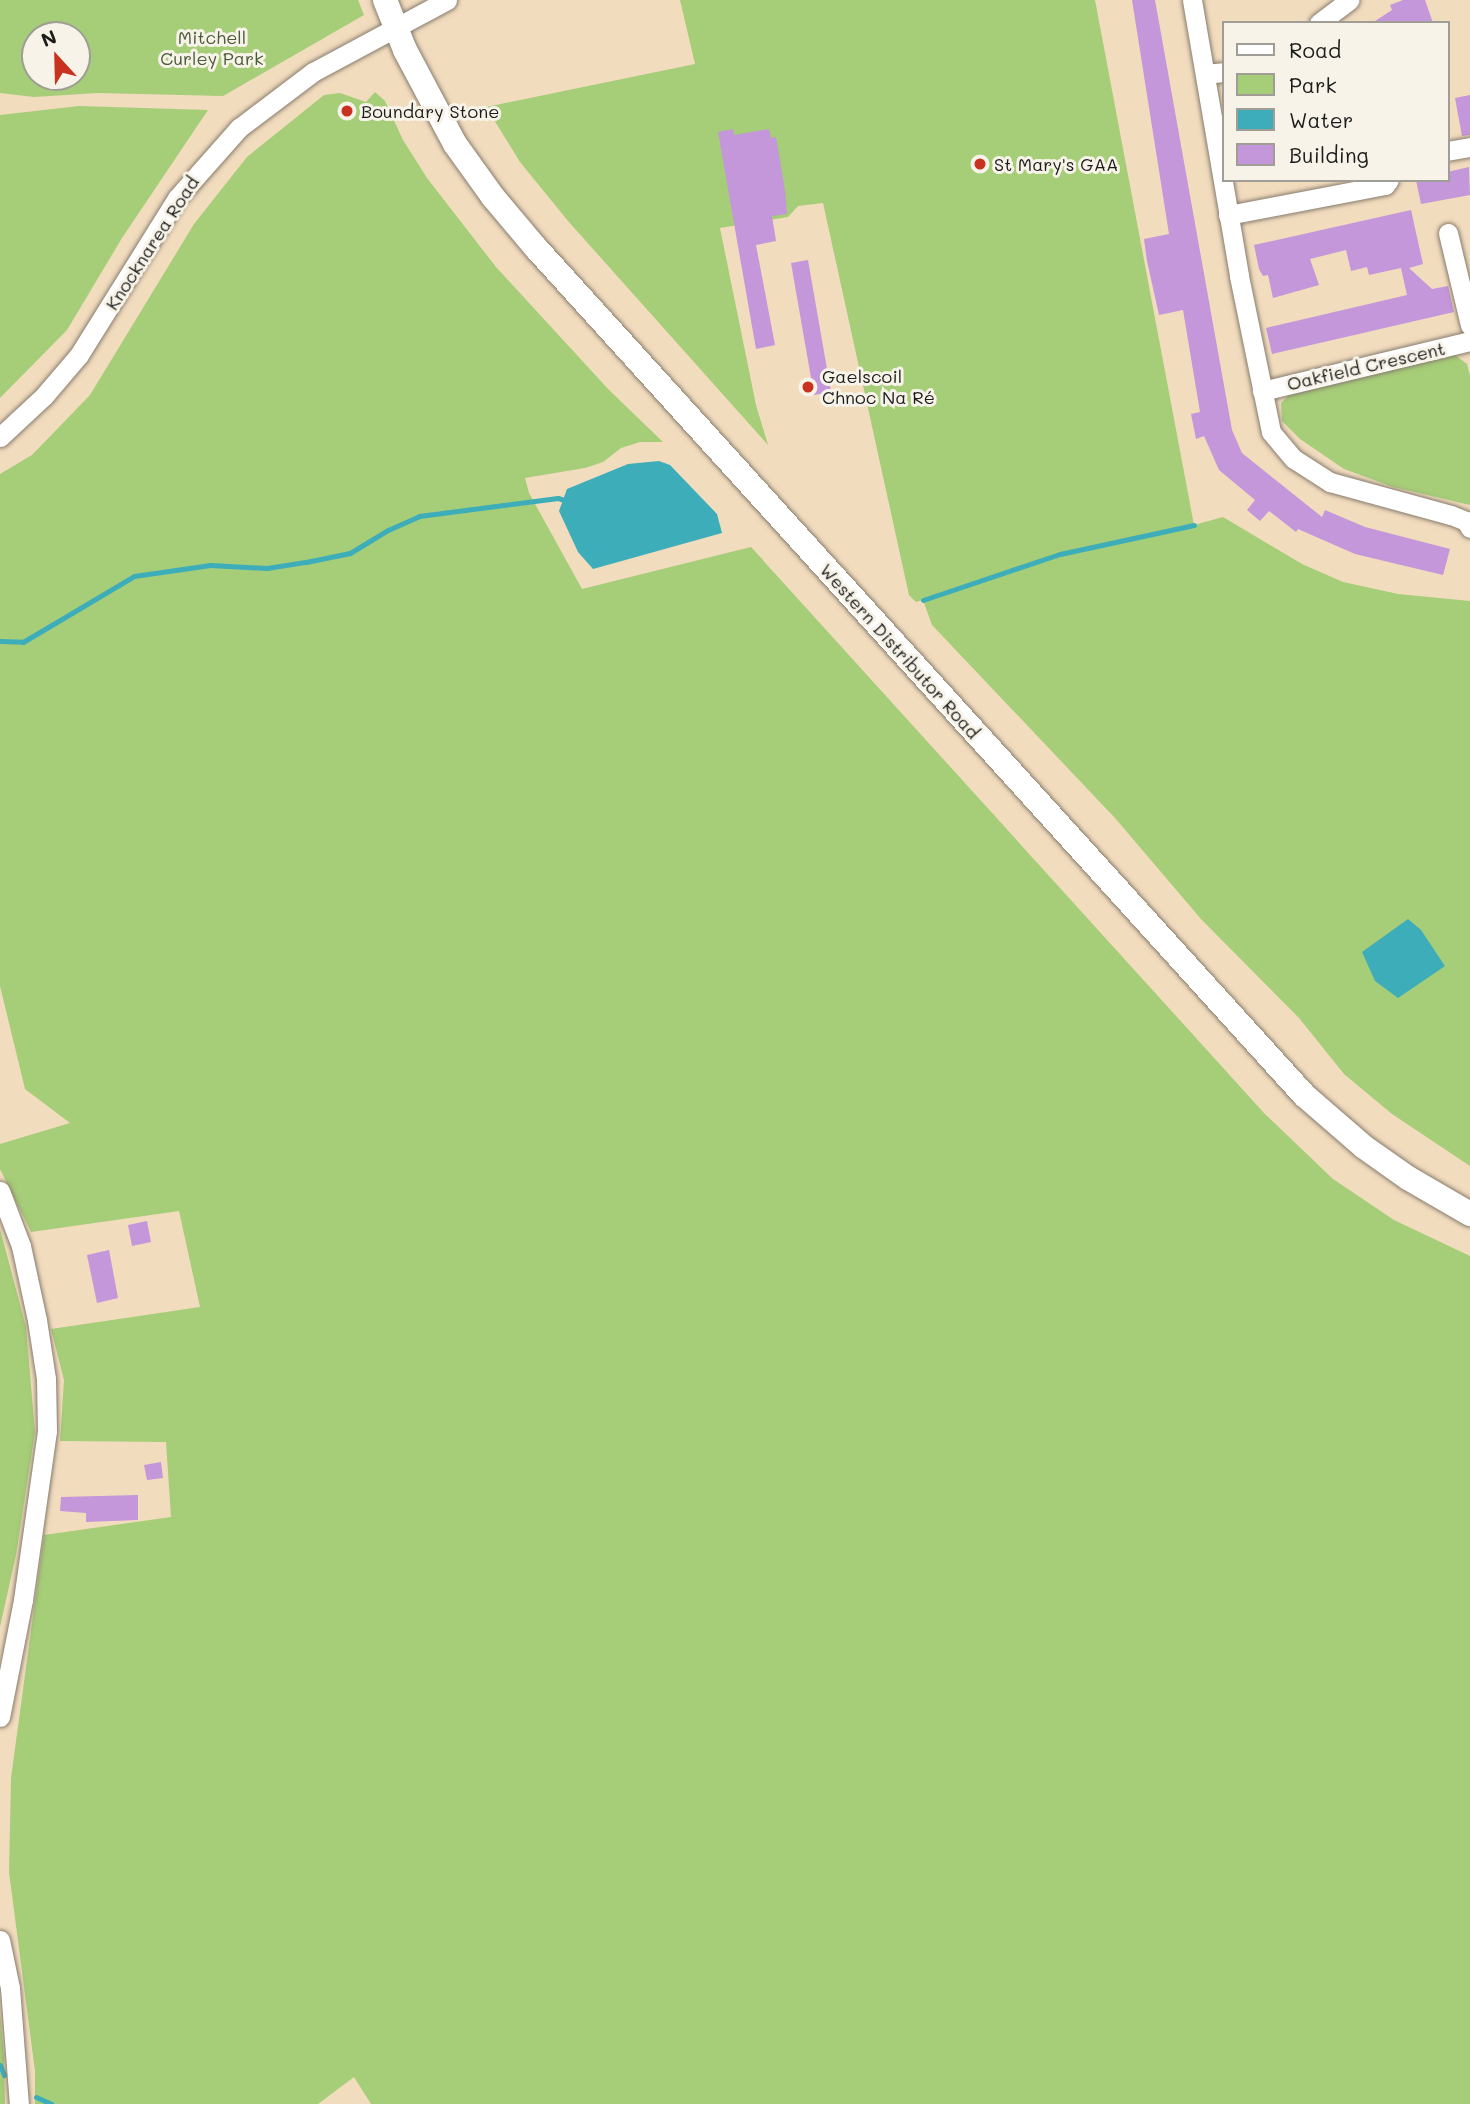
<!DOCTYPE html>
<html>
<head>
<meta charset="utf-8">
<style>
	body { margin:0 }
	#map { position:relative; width:1470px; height:2104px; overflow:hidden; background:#f2dcbe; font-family:Mali,sans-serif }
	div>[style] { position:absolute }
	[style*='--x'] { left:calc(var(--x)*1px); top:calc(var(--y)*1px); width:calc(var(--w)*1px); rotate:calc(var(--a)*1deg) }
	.green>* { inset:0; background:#a6cd78 }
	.water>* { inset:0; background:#3eadba }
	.stream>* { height:5px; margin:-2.5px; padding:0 2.5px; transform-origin:2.5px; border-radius:2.5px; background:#3eadba }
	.building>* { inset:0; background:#c496da }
	.roads { filter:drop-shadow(0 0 2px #877c6d) drop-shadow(0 0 2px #877c6d) }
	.minor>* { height:19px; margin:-9.5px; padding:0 9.5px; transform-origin:9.5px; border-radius:9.5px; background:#fff }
	.major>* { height:24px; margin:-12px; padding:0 12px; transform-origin:12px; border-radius:12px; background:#fff }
	.dots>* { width:19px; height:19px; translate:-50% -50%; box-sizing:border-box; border:4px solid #f7f3e8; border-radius:50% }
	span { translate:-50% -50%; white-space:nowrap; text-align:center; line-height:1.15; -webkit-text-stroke:6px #f7f3e8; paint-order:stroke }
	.park-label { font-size:18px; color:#4c5a3c }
	.poi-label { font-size:18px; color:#1c1c1c }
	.left { translate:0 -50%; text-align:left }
	.street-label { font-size:18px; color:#1c1c1c }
	.legend { position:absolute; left:1222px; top:21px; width:228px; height:161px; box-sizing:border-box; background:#f7f3e8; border:2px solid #9f9d96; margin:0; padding:9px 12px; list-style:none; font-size:21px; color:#1c1c1c }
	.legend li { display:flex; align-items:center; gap:14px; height:35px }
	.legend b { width:35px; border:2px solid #9f9d96 }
	.north { position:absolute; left:21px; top:21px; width:70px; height:70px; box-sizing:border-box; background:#f7f3e8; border:2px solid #9f9d96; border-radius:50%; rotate:338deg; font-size:19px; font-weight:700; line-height:28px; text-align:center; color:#1c1c1c }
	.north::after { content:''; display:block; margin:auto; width:24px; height:32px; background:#c8321e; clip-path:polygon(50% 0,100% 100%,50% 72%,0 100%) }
</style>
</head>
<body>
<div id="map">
	<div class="green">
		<div style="clip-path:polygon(evenodd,0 0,358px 0,364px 15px,223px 96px,97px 93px,34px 97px,0 93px,0 0,35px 35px,77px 35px,77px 77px,35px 77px,35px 35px)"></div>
		<div style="clip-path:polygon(680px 0,1095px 0,1194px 525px,1223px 517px,1302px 564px,1343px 582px,1398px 594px,1470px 601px,1470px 1166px,1392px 1114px,1344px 1074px,1299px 1018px,1201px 919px,1115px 818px,932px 625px,923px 600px,916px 602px,909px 595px,823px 203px,798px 206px,788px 217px,720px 228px,756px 405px,768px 445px,568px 221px,520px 162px,486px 107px,695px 64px)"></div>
		<div style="clip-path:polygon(375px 92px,385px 101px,403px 140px,427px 178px,496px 267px,609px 390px,663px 442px,640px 442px,621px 448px,603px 462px,585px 468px,525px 478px,529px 493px,582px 589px,751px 547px,1264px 1113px,1333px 1179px,1394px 1220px,1470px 1256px,1470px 2104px,371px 2104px,354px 2077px,318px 2104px,35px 2104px,35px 2071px,9px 1872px,11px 1778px,44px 1535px,171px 1517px,166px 1442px,60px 1441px,64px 1380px,51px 1329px,200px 1307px,179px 1211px,31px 1232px,0 1169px,0 1144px,70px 1123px,25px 1089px,0 986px,0 474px,32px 455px,90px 395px,194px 224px,247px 157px,324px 95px,340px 93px,366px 102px)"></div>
		<div style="clip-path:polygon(79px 106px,208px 110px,122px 238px,67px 330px,0 398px,0 115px)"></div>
		<div style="clip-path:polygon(1455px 355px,1467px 364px,1470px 376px,1470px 505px,1393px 487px,1344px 469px,1300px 439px,1282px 421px,1281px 403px,1289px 395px)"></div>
		<div style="clip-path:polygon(0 1229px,26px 1327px,35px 1432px,16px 1555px,0 1627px)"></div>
		<div style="clip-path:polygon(0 2012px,4px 2057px,5px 2104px,0 2104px)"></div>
	</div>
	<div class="water">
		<div style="clip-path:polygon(659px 461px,670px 465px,717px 514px,722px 533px,593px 569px,578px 552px,559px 511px,567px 489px,628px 464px)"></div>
		<div style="clip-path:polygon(1408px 919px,1421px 930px,1445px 966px,1398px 998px,1375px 981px,1362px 952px)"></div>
	</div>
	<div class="stream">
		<div style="--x:923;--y:600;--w:145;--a:-18.6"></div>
		<div style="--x:1060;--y:554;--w:137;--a:-12.2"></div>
		<div style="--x:0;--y:641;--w:23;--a:2"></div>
		<div style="--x:23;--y:642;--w:129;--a:-30.7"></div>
		<div style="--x:134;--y:576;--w:77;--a:-8.2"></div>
		<div style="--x:210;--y:565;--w:57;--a:3"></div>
		<div style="--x:267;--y:568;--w:39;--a:-9"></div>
		<div style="--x:306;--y:562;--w:45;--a:-11.6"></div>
		<div style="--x:350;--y:553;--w:44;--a:-31.2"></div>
		<div style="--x:388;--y:530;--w:34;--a:-24"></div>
		<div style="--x:419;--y:516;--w:140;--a:-7.4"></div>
		<div style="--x:558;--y:498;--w:13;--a:18"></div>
		<div style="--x:0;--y:2065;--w:11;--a:68"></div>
		<div style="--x:36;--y:2097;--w:17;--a:24"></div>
	</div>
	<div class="building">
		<div style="clip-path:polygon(1132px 0,1155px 0,1232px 430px,1242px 453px,1322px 517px,1325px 510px,1365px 527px,1450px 549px,1443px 575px,1355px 554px,1298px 529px,1296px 532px,1269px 511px,1260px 521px,1247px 510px,1255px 500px,1219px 470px,1204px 436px,1196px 439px,1191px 414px,1200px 412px,1183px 310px,1159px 315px,1147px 261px,1144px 239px,1169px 234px)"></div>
		<div style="clip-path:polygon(1403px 0,1425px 0,1433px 23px,1372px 23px,1392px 10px,1390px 5px)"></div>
		<div style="clip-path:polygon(1470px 95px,1470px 135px,1462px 136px,1455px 98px)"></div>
		<div style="clip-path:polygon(733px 129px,734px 135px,769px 129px,771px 138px,776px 137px,785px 190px,787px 214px,772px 216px,776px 241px,756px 245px,775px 345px,756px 349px,718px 132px)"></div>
		<div style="clip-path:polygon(1469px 167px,1470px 195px,1421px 204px,1416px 180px,1447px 180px,1447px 172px)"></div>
		<div style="clip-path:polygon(1411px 210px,1423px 264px,1409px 268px,1432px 289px,1448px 286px,1454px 312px,1272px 354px,1266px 328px,1407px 295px,1401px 268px,1369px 275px,1367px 267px,1351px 271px,1346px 250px,1310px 259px,1319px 285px,1273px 298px,1268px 275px,1263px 276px,1259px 269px,1254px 245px)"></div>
		<div style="clip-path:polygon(808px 260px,831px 392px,814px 395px,791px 263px)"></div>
		<div style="clip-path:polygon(147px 1221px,151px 1242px,132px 1246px,128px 1225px)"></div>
		<div style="clip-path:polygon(109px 1250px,118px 1298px,97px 1303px,87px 1255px)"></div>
		<div style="clip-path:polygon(161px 1462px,163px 1478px,147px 1480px,144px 1465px)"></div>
		<div style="clip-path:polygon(138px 1495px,138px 1520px,86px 1522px,86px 1513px,60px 1511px,61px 1497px)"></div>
	</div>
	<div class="roads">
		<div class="minor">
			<div style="--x:1192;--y:0;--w:280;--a:80.3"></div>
			<div style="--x:1239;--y:276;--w:159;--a:78.4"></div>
			<div style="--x:1271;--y:432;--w:35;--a:50"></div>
			<div style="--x:1294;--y:459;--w:43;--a:32.6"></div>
			<div style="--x:1330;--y:482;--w:125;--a:15.3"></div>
			<div style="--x:1451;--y:515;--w:16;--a:22"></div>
			<div style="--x:1466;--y:521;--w:8;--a:60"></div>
			<div style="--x:1319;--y:23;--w:38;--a:-37"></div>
			<div style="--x:1205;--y:74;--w:18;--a:-6"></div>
			<div style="--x:1447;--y:151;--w:23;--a:-10"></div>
			<div style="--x:1228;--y:215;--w:160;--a:-10.8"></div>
			<div style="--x:1385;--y:185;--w:6;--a:-51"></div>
			<div style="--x:1448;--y:233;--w:95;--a:76.6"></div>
			<div style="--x:1262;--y:391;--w:214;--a:-13.5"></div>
			<div style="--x:0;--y:437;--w:60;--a:-43"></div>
			<div style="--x:44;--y:396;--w:54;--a:-49.5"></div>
			<div style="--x:79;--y:355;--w:185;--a:-58"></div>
			<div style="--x:177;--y:198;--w:94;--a:-48.5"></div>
			<div style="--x:239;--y:128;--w:93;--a:-37.1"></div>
			<div style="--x:313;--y:72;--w:152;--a:-28.2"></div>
			<div style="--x:0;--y:1191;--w:59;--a:69.1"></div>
			<div style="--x:21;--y:1246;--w:76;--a:77.8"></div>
			<div style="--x:37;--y:1320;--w:60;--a:81.3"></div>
			<div style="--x:46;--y:1379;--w:52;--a:88.9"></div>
			<div style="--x:47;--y:1431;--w:171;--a:98.1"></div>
			<div style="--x:23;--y:1600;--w:119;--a:101.1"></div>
			<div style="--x:0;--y:1940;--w:49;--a:78.2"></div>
			<div style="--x:10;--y:1988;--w:116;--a:85.6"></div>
		</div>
		<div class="major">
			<div style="--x:385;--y:0;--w:54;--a:68.2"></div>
			<div style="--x:405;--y:50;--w:106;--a:62"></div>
			<div style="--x:455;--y:144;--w:65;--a:54.4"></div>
			<div style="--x:493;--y:197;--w:67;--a:49.9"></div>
			<div style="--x:536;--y:248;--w:1143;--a:47.8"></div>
			<div style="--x:1304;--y:1095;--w:79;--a:40.9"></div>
			<div style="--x:1364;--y:1147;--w:54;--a:35.2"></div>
			<div style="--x:1408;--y:1178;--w:72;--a:30.1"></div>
		</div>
	</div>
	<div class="dots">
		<div style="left:347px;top:111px;background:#c8321e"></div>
		<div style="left:980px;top:164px;background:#c8321e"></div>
		<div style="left:808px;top:387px;background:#c8321e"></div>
	</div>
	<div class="park-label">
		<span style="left:212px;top:48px">Mitchell<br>Curley Park</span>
	</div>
	<div class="poi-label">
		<span class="left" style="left:361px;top:111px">Boundary Stone</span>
		<span class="left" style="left:994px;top:164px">St Mary's GAA</span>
		<span class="left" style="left:822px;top:387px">Gaelscoil<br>Chnoc Na Ré</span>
	</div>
	<div class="street-label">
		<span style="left:152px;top:243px;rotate:-57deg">Knocknarea Road</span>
		<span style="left:1366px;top:366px;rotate:-13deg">Oakfield Crescent</span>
		<span style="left:900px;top:651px;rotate:48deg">Western Distributor Road</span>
	</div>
	<ul class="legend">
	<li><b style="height:9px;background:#fff"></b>Road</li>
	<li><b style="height:19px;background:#a6cd78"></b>Park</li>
	<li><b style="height:19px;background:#3eadba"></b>Water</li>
	<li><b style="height:19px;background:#c496da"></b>Building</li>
	</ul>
	<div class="north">N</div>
</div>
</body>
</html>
